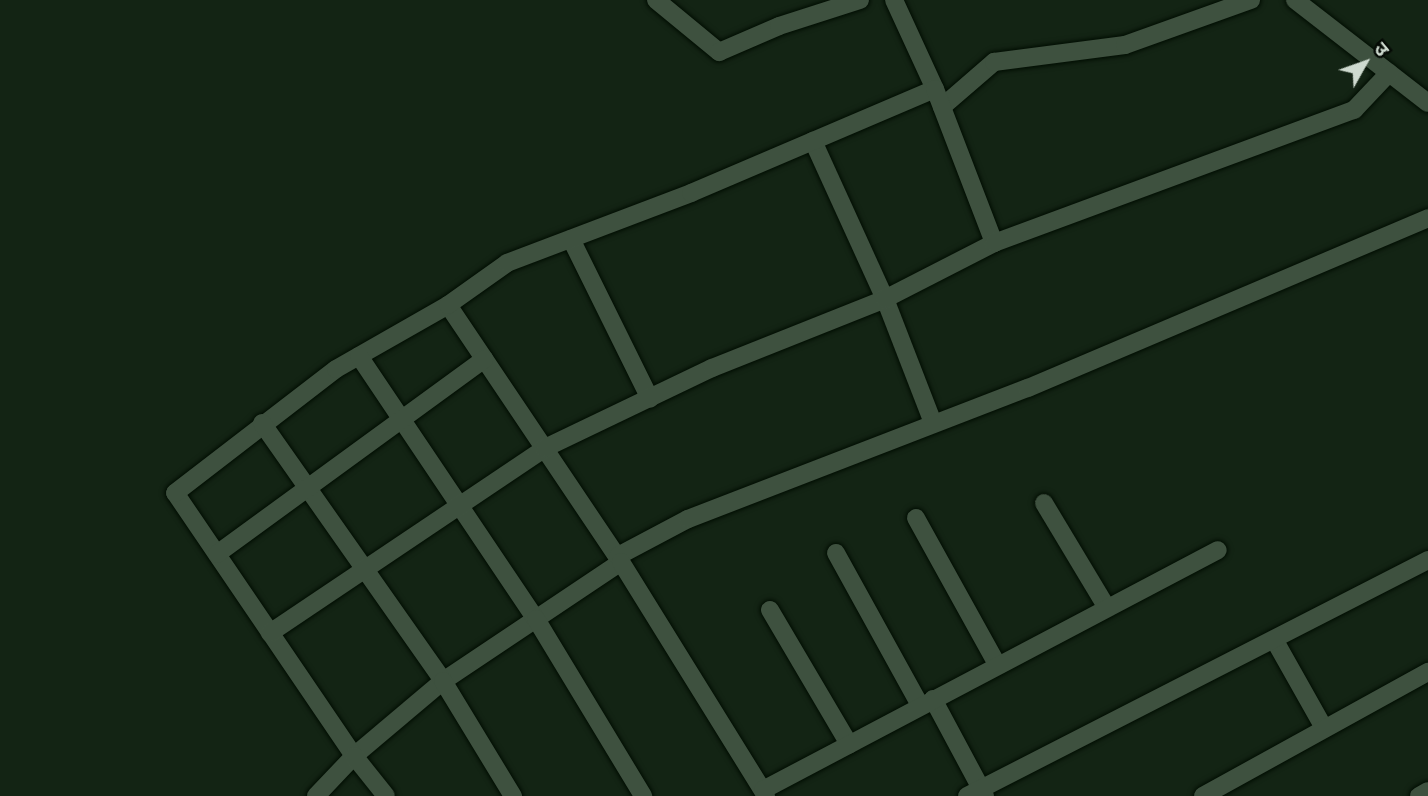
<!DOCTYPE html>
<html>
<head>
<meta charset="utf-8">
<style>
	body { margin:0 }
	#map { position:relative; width:1428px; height:796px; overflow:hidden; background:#132414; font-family:"Nunito Sans","Noto Sans Devanagari",sans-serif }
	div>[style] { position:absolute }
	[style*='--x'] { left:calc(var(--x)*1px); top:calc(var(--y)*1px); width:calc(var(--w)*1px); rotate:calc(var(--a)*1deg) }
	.roads { filter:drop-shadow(0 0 2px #010d02) drop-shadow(0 0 2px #010d02) }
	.minor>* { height:18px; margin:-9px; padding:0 9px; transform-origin:9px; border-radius:9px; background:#3e513f }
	span { translate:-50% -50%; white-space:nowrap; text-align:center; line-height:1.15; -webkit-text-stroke:6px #050b05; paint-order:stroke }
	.north { position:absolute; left:1330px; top:28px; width:70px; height:70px; -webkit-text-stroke:5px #050b05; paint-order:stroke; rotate:50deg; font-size:19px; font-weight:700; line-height:28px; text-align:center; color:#cedacf }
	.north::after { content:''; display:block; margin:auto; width:24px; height:32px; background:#cedacf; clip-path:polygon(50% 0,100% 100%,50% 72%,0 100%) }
</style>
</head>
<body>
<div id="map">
	<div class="roads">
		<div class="minor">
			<div style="--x:656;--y:0;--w:82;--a:39.5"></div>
			<div style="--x:719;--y:52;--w:65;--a:-23.4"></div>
			<div style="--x:779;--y:26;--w:85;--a:-17.8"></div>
			<div style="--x:894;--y:0;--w:98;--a:65.3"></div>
			<div style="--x:1295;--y:0;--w:168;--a:37.8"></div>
			<div style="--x:942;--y:107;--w:69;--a:-40.9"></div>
			<div style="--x:994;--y:62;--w:132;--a:-7.4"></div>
			<div style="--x:1125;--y:45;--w:134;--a:-19.7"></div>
			<div style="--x:813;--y:141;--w:174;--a:65.5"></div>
			<div style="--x:885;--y:299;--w:133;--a:68.8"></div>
			<div style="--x:571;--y:239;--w:178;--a:63.7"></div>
			<div style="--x:448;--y:305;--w:310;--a:56.1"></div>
			<div style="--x:621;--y:562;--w:214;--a:146.2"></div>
			<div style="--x:443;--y:681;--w:116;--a:139.9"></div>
			<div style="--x:354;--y:756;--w:318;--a:-124.2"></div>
			<div style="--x:175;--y:493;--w:203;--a:-37.6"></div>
			<div style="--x:336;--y:369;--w:129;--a:-29.7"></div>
			<div style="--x:448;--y:305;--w:72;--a:-35.4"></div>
			<div style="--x:507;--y:263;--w:197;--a:-20.8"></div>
			<div style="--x:691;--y:193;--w:265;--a:-23.1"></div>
			<div style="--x:935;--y:89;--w:165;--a:69"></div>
			<div style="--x:359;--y:356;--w:317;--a:56.1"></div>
			<div style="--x:536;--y:619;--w:207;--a:58.8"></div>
			<div style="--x:262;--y:423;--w:315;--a:54.9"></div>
			<div style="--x:443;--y:681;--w:135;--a:58.7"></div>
			<div style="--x:1044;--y:503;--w:120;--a:59"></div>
			<div style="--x:916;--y:518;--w:167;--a:61"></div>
			<div style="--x:836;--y:553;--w:174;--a:61.1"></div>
			<div style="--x:217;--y:554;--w:331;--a:-36.1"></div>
			<div style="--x:618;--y:556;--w:79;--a:-27.9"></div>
			<div style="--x:688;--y:519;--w:364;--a:-21.1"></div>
			<div style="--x:1028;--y:388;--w:435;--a:-23"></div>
			<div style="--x:621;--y:562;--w:275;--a:58.2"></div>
			<div style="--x:770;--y:610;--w:156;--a:59.5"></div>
			<div style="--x:270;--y:633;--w:331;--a:-33.9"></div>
			<div style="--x:545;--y:448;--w:185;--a:-25.6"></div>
			<div style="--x:712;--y:368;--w:186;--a:-21.7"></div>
			<div style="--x:885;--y:299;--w:123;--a:-27.2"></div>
			<div style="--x:994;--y:243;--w:384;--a:-20.3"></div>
			<div style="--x:1354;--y:110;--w:51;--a:-46.6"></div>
			<div style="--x:1275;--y:641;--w:100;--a:60.6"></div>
			<div style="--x:933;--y:699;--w:110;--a:61.8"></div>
			<div style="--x:763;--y:790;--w:514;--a:-27.81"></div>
			<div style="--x:316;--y:796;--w:55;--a:-46.5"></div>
			<div style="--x:354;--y:756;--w:51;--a:51.3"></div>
			<div style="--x:967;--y:796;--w:518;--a:-27.11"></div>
			<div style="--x:1203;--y:796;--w:257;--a:-28.9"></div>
			<div style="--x:1419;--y:796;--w:10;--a:-29"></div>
		</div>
	</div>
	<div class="north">उ</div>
</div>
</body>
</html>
